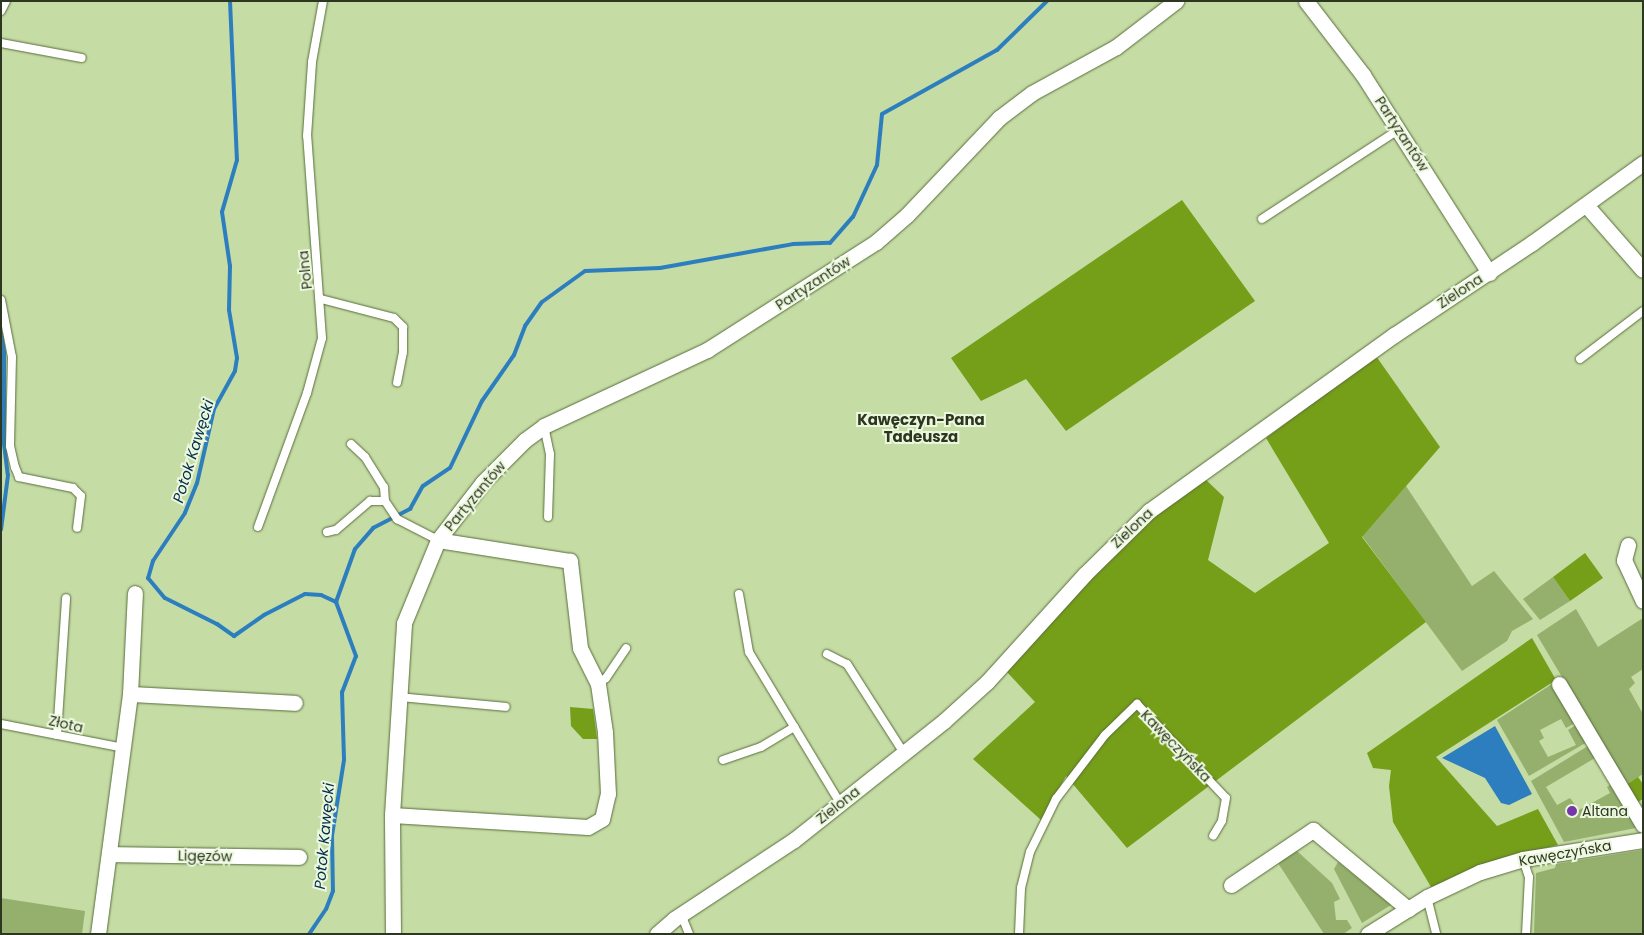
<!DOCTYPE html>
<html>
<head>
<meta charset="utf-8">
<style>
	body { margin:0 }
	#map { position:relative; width:1644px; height:935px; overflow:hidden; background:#c5dca5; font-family:Poppins,sans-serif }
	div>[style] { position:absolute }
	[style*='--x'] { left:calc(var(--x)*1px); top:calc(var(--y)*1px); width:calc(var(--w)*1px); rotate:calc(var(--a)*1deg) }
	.green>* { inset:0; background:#95b06d }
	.forest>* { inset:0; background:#759e19 }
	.water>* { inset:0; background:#2d7ebf }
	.stream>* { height:4px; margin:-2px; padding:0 2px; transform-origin:2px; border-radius:2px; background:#2d7ebf }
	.roads { filter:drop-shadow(0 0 1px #596d3b) drop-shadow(0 0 1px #596d3b) }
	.service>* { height:8px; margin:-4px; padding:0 4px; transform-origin:4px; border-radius:4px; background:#fff }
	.minor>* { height:15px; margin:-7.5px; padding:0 7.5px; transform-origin:7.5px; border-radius:7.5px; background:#fff }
	.dots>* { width:14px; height:14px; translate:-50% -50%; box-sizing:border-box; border:2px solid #ecf8dd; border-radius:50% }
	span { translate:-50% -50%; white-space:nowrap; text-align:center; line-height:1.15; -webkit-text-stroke:4px #ecf8dd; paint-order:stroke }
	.street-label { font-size:14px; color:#2d3620 }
	.poi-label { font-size:14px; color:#2d3620 }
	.left { translate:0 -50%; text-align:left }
	.neighbourhood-label { font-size:15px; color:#2d3620; font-weight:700 }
	.water-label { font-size:15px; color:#002d4e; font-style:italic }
	.frame { position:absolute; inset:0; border:2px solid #2d3620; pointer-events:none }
</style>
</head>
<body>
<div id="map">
	<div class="green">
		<div style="clip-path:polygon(1406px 486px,1472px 586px,1494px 571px,1533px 619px,1512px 631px,1507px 641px,1462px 671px,1362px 536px)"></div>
		<div style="clip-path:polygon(1553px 577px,1570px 601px,1540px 620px,1523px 599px)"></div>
		<div style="clip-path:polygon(1576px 609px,1598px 647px,1643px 618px,1643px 669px,1631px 677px,1635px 683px,1629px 689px,1643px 714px,1643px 774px,1626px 785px,1537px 635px)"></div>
		<div style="clip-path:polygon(1552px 684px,1575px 723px,1566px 728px,1561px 719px,1540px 730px,1544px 738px,1539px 741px,1548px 757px,1576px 745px,1568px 730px,1576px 725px,1587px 742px,1529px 776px,1497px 720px)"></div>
		<div style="clip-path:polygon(1588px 746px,1595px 758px,1546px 787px,1557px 805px,1570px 798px,1579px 810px,1610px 793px,1607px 787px,1610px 785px,1636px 828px,1564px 842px,1531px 781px)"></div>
		<div style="clip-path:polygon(1643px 850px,1643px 934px,1534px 934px,1536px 873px,1555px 868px,1556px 864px)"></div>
		<div style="clip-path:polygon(1297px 851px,1332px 883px,1340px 899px,1334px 902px,1336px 920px,1347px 920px,1352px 928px,1343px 934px,1324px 934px,1278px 863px)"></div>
		<div style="clip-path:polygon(1338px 862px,1391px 905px,1362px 923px,1334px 869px)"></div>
		<div style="clip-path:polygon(1px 898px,85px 911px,82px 934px,1px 934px)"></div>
	</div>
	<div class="forest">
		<div style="clip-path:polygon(1182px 200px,1255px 301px,1066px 431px,1026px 379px,981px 401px,951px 358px)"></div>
		<div style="clip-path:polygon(1376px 356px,1440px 447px,1362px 537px,1426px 622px,1127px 848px,1066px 776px,1041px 820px,973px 759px,1035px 702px,1006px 671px,1137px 525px,1204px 478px,1224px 497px,1208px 560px,1255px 593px,1329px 543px,1266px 438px)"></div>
		<div style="clip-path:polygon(1585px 553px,1603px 578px,1570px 601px,1553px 577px)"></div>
		<div style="clip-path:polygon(1532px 638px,1556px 680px,1436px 757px,1497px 826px,1538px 809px,1558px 845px,1513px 856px,1431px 887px,1393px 822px,1389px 786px,1391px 770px,1373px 768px,1367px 753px)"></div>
		<div style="clip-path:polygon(570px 707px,593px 709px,597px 739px,583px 739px,571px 726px)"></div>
		<div style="clip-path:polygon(1638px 777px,1643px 784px,1643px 799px,1638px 802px,1626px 785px)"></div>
	</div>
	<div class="water">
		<div style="clip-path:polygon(1495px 726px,1532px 794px,1509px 805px,1501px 803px,1485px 778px,1442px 758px)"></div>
	</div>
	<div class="stream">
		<div style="--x:230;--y:1;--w:159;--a:87.5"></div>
		<div style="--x:237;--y:160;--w:54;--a:106.1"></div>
		<div style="--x:222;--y:212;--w:55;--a:81.6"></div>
		<div style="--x:230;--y:266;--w:44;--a:91.3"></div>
		<div style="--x:229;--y:310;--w:49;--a:80.5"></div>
		<div style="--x:237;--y:358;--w:13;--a:99"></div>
		<div style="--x:235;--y:371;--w:43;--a:118.9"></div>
		<div style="--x:214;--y:409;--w:76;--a:102.9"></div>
		<div style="--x:197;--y:483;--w:32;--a:112"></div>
		<div style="--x:185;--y:513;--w:58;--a:123.7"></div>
		<div style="--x:153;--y:561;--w:18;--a:106"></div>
		<div style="--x:148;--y:578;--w:26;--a:50"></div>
		<div style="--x:165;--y:598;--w:58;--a:26.6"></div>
		<div style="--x:217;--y:624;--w:21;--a:35"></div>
		<div style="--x:234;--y:636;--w:37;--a:-35"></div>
		<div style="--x:264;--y:615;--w:46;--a:-27.1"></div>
		<div style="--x:305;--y:594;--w:16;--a:4"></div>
		<div style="--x:321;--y:595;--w:17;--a:25"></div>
		<div style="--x:336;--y:602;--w:58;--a:69.7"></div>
		<div style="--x:356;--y:656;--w:39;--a:111"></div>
		<div style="--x:342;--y:692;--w:68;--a:88.3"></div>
		<div style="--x:344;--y:760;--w:77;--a:99"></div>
		<div style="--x:332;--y:836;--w:55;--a:89"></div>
		<div style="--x:333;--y:891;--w:19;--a:111"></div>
		<div style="--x:326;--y:909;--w:30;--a:124"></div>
		<div style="--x:1;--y:333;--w:20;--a:81"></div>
		<div style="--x:4;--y:353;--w:91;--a:90"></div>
		<div style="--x:4;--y:444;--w:31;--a:83"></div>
		<div style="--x:8;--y:475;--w:55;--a:97.3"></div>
		<div style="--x:336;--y:602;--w:56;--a:-70.3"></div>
		<div style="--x:355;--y:549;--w:28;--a:-49"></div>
		<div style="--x:373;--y:528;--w:42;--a:-27.2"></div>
		<div style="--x:410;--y:509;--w:26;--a:-61"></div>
		<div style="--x:423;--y:486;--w:32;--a:-34"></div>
		<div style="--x:450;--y:468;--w:74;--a:-64.5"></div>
		<div style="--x:482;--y:401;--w:56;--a:-55.2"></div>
		<div style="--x:514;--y:355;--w:31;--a:-69"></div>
		<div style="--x:525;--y:326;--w:29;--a:-55"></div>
		<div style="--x:542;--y:302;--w:53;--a:-35.8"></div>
		<div style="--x:585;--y:271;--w:75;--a:-2.3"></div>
		<div style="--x:660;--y:268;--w:135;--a:-10.2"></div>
		<div style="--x:793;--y:244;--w:37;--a:-2"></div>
		<div style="--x:830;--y:243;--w:35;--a:-49"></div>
		<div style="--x:853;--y:217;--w:57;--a:-65.2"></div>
		<div style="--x:877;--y:165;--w:51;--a:-84.4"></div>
		<div style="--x:882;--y:114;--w:132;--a:-29.1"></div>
		<div style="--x:997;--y:50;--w:70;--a:-44.4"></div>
	</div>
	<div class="roads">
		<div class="service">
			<div style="--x:1;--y:11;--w:11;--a:-63"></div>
			<div style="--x:1;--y:43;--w:82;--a:10.5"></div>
			<div style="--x:1262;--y:219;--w:163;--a:-33.2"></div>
			<div style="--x:321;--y:299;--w:75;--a:14.6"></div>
			<div style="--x:394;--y:318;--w:13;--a:45"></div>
			<div style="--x:403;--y:327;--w:25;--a:90"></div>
			<div style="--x:403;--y:352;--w:31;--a:101"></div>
			<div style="--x:1;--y:300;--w:58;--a:79.1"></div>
			<div style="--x:12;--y:357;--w:89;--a:91.3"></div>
			<div style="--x:10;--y:446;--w:22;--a:77"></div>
			<div style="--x:15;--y:467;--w:11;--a:68"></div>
			<div style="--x:19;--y:477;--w:55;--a:11.5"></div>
			<div style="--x:73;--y:488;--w:11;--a:45"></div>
			<div style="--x:81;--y:496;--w:32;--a:97"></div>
			<div style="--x:1580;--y:359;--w:79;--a:-37.3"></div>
			<div style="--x:544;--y:426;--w:29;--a:78"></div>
			<div style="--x:550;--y:454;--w:63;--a:91.8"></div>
			<div style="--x:351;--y:444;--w:19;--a:43"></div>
			<div style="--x:365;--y:457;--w:36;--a:58"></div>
			<div style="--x:384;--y:487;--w:14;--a:86"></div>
			<div style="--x:385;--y:501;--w:22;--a:56"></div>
			<div style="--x:397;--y:519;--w:46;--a:27.1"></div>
			<div style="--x:258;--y:527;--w:143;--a:-69.9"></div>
			<div style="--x:307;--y:393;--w:57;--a:-74.7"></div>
			<div style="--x:322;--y:338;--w:203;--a:-94.2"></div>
			<div style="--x:307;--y:136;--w:74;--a:-86.1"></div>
			<div style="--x:312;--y:62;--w:62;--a:-79.8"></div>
			<div style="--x:327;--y:532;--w:9;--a:-13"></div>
			<div style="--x:336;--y:530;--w:45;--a:-40.5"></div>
			<div style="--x:370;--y:501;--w:15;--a:0"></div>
			<div style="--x:739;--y:594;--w:59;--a:80.2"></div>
			<div style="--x:749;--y:652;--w:176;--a:58.9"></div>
			<div style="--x:827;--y:654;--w:22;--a:27"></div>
			<div style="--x:847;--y:664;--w:106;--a:57.4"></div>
			<div style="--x:598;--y:684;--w:10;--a:-37"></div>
			<div style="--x:606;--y:678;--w:36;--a:-56"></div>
			<div style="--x:399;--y:697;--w:107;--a:5.3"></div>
			<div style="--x:1;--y:724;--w:126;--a:11"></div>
			<div style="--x:57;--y:735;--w:137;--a:-86.2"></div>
			<div style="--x:723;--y:760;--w:40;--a:-18.9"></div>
			<div style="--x:761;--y:747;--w:39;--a:-31"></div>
			<div style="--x:1523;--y:859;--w:19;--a:72"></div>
			<div style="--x:1529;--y:877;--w:57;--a:93"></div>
			<div style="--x:1427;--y:897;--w:38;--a:76"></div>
			<div style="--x:681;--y:914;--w:22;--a:68"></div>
			<div style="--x:1019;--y:934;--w:46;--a:-87.5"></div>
			<div style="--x:1021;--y:888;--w:37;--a:-76"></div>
			<div style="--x:1030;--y:852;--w:59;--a:-63.9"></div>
			<div style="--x:1056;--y:799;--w:81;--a:-52.6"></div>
			<div style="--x:1105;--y:735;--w:45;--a:-44.1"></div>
			<div style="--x:1137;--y:704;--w:129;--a:46.6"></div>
			<div style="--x:1226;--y:798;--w:23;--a:100"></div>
			<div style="--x:1222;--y:821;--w:17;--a:121"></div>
		</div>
		<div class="minor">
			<div style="--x:1306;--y:1;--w:93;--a:52.4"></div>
			<div style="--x:1363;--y:75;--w:235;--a:57.5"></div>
			<div style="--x:1586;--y:205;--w:86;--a:48.8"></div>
			<div style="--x:1628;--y:545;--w:16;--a:105"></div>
			<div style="--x:1624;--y:560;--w:45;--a:65.1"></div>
			<div style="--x:1559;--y:684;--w:164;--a:59.2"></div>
			<div style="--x:130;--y:694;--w:101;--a:-87.2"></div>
			<div style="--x:392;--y:815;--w:196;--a:3.5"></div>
			<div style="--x:588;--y:827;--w:16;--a:-30"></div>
			<div style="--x:602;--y:819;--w:26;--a:-77"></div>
			<div style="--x:608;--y:794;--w:62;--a:-92.8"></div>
			<div style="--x:605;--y:732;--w:49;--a:-98.3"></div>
			<div style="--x:598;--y:684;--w:40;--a:-116.6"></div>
			<div style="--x:580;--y:648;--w:88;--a:-96.6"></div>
			<div style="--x:570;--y:561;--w:134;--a:-171"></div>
			<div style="--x:111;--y:854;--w:188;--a:0.9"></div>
			<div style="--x:1231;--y:885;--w:99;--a:-33.9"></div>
			<div style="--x:1313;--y:830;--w:124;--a:39.7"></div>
			<div style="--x:98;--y:934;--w:242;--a:-82.4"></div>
			<div style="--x:130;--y:694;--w:165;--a:3.1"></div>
			<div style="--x:393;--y:934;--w:119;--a:-90.5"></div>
			<div style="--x:392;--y:815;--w:192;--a:-86.4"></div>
			<div style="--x:404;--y:623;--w:90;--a:-67.7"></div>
			<div style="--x:438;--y:540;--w:73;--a:-52.2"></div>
			<div style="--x:483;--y:482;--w:59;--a:-45"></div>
			<div style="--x:525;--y:440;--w:24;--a:-36"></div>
			<div style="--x:544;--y:426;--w:180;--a:-25"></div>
			<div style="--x:707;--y:350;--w:201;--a:-32.6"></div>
			<div style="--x:876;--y:242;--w:41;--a:-41.1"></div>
			<div style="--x:907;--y:215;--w:134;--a:-46.5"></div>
			<div style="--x:999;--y:118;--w:41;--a:-37.1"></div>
			<div style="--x:1032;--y:93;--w:96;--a:-28.7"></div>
			<div style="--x:1116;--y:47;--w:76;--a:-37.5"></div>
			<div style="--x:657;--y:934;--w:23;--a:-41"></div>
			<div style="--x:674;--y:919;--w:144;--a:-33.4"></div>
			<div style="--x:794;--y:840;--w:191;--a:-38.4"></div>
			<div style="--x:944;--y:721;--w:58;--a:-42.2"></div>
			<div style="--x:987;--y:682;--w:146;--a:-47.8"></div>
			<div style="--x:1085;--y:574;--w:90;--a:-44.5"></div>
			<div style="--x:1149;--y:511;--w:302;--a:-35.7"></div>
			<div style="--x:1394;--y:335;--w:166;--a:-33.7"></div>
			<div style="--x:1532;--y:243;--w:137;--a:-35.8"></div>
			<div style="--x:1368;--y:934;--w:70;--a:-32.1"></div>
			<div style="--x:1427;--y:897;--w:59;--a:-25.3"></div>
			<div style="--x:1480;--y:872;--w:45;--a:-16.8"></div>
			<div style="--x:1523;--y:859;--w:121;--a:-9"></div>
		</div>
	</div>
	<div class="dots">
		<div style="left:1572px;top:811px;background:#7735aa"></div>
	</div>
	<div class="street-label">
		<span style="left:1402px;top:134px;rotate:57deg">Partyzantów</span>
		<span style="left:305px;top:270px;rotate:-96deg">Polna</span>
		<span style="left:813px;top:283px;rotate:-33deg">Partyzantów</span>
		<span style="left:1460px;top:291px;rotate:-33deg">Zielona</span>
		<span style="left:475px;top:496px;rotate:-50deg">Partyzantów</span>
		<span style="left:1132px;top:528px;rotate:-43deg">Zielona</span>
		<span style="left:66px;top:724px;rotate:13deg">Złota</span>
		<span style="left:1176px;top:746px;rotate:46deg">Kawęczyńska</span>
		<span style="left:838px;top:805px;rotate:-38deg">Zielona</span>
		<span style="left:1565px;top:853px;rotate:-10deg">Kawęczyńska</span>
		<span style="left:205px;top:856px;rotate:1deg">Ligęzów</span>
	</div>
	<div class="poi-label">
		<span class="left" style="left:1582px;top:811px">Altana</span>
	</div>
	<div class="neighbourhood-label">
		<span style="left:921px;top:428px">Kawęczyn-Pana<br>Tadeusza</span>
	</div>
	<div class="water-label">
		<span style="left:193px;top:451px;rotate:-73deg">Potok Kawęcki</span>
		<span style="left:324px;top:836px;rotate:-85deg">Potok Kawęcki</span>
	</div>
	<div class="frame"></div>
</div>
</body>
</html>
